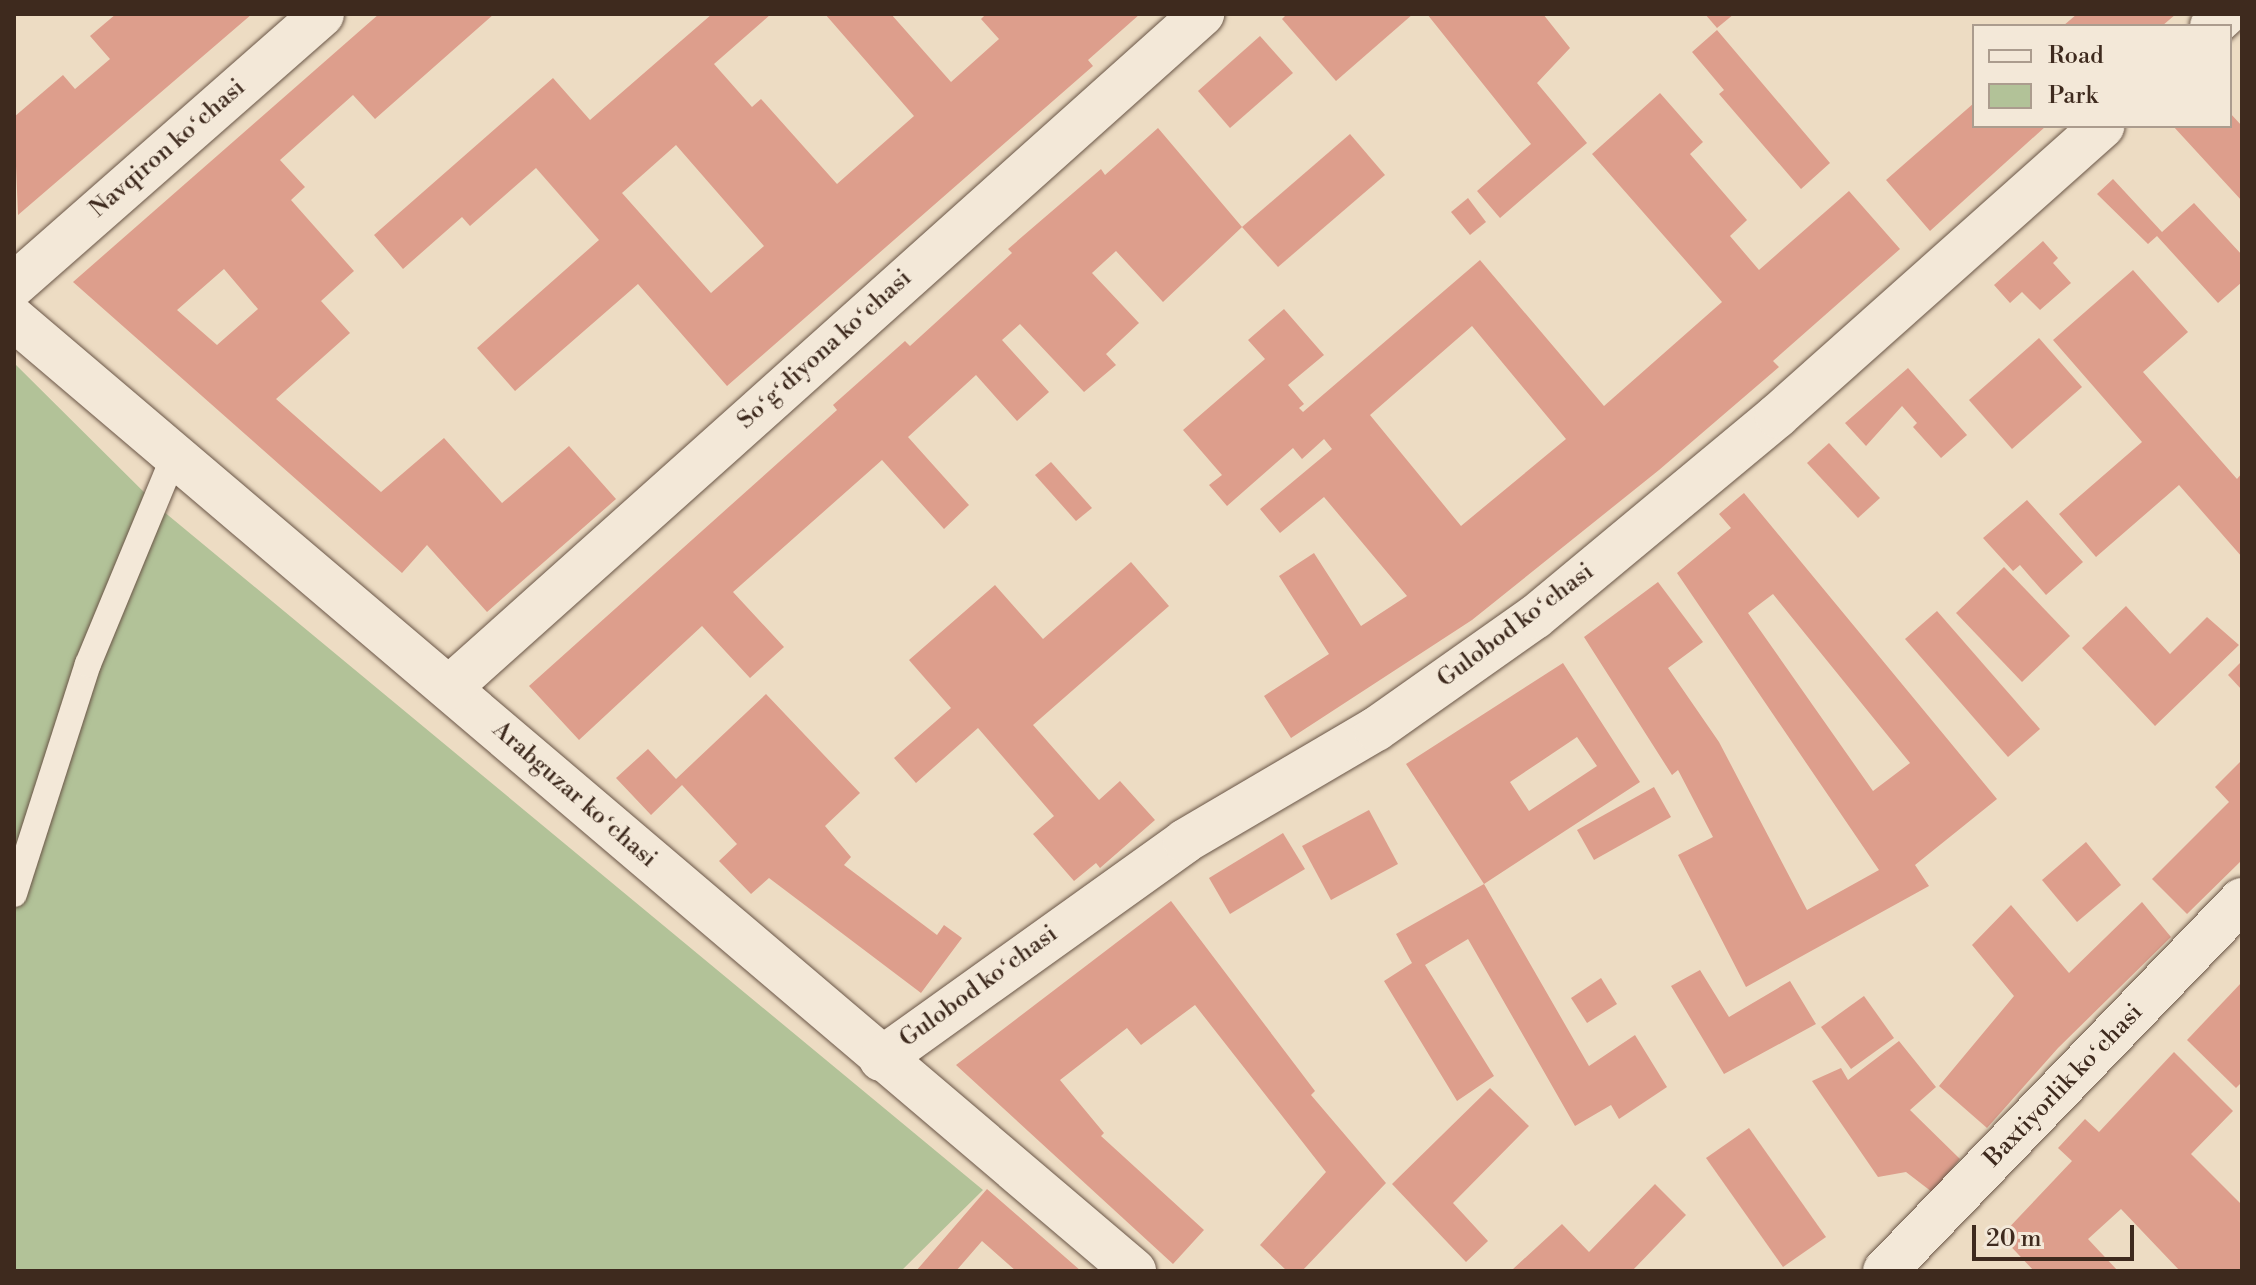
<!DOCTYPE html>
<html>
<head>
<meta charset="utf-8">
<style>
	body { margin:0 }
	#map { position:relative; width:2256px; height:1285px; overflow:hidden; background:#eddcc3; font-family:"Libre Bodoni",serif }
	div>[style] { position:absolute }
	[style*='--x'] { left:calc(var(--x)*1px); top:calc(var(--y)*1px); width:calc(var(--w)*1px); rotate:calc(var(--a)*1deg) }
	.green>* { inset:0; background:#b2c298 }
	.building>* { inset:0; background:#dd9e8c }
	.roads { filter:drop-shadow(0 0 2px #6a5647) drop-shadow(0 0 2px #6a5647) }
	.service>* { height:26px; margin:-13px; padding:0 13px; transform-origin:13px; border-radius:13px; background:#f3e8d8 }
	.minor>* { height:44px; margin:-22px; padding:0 22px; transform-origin:22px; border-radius:22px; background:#f3e8d8 }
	span { translate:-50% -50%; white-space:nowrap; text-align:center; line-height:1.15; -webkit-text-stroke:6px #f3e8d8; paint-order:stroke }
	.street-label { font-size:24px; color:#3e2a1e }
	.frame { position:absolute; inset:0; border:16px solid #3e2a1e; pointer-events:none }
	.legend { position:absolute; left:1972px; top:24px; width:260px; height:104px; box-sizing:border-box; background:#f3e8d8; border:2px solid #ab9c8e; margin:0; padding:10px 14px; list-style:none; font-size:24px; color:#3e2a1e }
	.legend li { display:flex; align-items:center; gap:16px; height:40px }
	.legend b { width:40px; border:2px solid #ab9c8e }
	.scale { position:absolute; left:1972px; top:1225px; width:162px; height:36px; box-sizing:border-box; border:4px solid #3e2a1e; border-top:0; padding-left:10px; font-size:24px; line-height:28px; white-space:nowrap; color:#3e2a1e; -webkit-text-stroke:6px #f3e8d8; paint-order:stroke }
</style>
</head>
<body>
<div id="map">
	<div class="green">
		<div style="clip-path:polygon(14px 363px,163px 511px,983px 1190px,901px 1271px,14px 1271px)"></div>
	</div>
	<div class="building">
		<div style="clip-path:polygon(116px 14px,252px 14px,18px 215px,14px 117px,63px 75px,75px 89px,110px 59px,90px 36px)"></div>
		<div style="clip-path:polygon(evenodd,379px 14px,494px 14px,375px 119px,353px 95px,280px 160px,305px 187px,291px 200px,354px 271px,321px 301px,350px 333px,276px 399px,381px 492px,444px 438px,502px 503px,569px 446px,616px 499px,487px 612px,427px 545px,402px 573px,73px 282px,379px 14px,224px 269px,258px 309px,217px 345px,177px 310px,224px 269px)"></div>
		<div style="clip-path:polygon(evenodd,712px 14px,771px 14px,714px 64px,752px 107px,761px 99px,837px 184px,914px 116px,825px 14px,891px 14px,951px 82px,999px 39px,981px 19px,986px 14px,1140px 14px,1088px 60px,1093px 66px,727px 386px,638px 284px,515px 391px,477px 348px,599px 240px,536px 168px,470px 226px,462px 217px,403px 269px,374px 235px,553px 78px,590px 120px,712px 14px,676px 145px,764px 246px,711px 293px,622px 193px,676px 145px)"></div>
		<div style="clip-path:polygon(1287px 14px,1413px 14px,1336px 81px,1282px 19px)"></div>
		<div style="clip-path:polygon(1427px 14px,1543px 14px,1570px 48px,1537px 83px,1587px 143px,1500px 218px,1477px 191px,1531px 144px)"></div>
		<div style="clip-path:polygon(1705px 14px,1734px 14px,1717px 28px)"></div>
		<div style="clip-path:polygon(2077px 14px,2176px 14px,2162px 26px,2063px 26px)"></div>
		<div style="clip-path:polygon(1717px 30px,1830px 163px,1801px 189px,1719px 94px,1724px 90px,1692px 52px)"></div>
		<div style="clip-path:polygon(1260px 36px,1293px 73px,1230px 128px,1198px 91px)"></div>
		<div style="clip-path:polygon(evenodd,1660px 93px,1703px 142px,1690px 154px,1747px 220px,1730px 236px,1759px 270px,1849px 191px,1900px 249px,1773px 361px,1779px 367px,1659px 470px,1472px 620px,1291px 738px,1264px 696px,1329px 654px,1279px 576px,1314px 553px,1361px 626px,1407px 596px,1324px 497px,1280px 533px,1260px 509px,1332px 449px,1324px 439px,1302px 459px,1293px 448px,1227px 506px,1209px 485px,1222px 475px,1183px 430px,1265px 359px,1248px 340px,1284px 309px,1324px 355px,1288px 385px,1304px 404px,1299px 408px,1303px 412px,1480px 260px,1604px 406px,1722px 302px,1592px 154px,1660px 93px,1472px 326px,1566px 439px,1461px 526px,1370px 415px,1472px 326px)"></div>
		<div style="clip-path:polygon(1974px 103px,1974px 126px,2046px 126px,1930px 231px,1886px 180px)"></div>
		<div style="clip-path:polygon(2230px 113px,2242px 126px,2242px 201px,2173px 126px,2230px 126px)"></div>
		<div style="clip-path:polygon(1158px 128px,1242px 227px,1163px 302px,1116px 251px,1092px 273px,1139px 323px,1106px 354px,1116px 365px,1084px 392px,1020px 324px,1002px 340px,1049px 392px,1017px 421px,976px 375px,908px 437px,969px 505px,944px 529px,882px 460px,733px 592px,784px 647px,750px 678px,702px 626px,579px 740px,529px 686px,837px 410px,833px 405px,905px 341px,910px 346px,1012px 253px,1008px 249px,1101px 169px,1105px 175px)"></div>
		<div style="clip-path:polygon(1350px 134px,1385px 175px,1278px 267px,1242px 227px)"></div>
		<div style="clip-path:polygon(2113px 179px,2162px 232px,2194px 203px,2242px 255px,2242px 282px,2218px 303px,2157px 236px,2148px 244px,2097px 194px)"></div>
		<div style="clip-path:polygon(1468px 198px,1486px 222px,1470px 235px,1451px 212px)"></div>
		<div style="clip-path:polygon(2043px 241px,2058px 258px,2053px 263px,2071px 283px,2040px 310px,2022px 292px,2010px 303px,1994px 285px)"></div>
		<div style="clip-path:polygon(2133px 270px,2188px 332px,2143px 372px,2237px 479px,2242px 473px,2242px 557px,2179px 485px,2096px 557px,2059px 514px,2142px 442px,2053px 340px)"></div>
		<div style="clip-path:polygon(2039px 338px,2082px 387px,2012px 449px,1969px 400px)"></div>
		<div style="clip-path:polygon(1908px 368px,1967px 435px,1941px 458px,1913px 427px,1917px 423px,1902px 406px,1866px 446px,1845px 423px)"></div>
		<div style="clip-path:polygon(1829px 443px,1880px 498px,1858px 518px,1807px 463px)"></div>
		<div style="clip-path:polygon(1051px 462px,1092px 508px,1076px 521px,1035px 475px)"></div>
		<div style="clip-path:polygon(evenodd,1744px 493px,1997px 799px,1915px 865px,1929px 886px,1746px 987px,1678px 855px,1713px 837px,1678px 770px,1672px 775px,1584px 637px,1658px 582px,1703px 642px,1668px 668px,1719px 742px,1807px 910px,1879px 870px,1677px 573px,1731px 528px,1719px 514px,1744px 493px,1773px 594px,1910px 763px,1873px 791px,1748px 613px,1773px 594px)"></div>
		<div style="clip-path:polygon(2027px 500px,2083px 562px,2046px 595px,2020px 565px,2013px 571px,1983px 538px)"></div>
		<div style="clip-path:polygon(1131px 562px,1169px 606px,1033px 725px,1099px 800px,1120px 781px,1155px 820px,1100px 868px,1096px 863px,1074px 881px,1033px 834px,1054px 816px,978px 728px,916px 783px,894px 758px,951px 708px,909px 660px,995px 585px,1043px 639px)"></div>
		<div style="clip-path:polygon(2004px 567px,2070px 636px,2022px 682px,1956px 613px)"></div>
		<div style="clip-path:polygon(2126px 606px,2170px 654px,2207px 617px,2239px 645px,2155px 726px,2082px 648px)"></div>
		<div style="clip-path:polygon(1937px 611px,2040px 729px,2008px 757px,1905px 639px)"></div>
		<div style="clip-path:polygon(2242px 661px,2242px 690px,2228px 675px)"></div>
		<div style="clip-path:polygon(evenodd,1563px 663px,1640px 782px,1484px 884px,1406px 764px,1563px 663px,1577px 737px,1597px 766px,1529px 811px,1510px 782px,1577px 737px)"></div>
		<div style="clip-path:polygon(766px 694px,860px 793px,825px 826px,851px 857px,844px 865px,937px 935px,944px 925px,962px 938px,921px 993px,769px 878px,751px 894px,719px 861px,737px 844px,682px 785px,651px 815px,616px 778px,648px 749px,676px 779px)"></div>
		<div style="clip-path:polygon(2242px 760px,2242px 860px,2187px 914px,2152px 879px,2229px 802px,2215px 787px)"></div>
		<div style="clip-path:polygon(1654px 787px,1671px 817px,1594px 860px,1577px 830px)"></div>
		<div style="clip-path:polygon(1369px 810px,1398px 864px,1331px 900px,1302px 846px)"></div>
		<div style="clip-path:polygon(1283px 833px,1305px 869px,1230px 914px,1209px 878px)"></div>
		<div style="clip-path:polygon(2086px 842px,2121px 885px,2077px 922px,2042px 880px)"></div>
		<div style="clip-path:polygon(1484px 884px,1589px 1066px,1635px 1035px,1667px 1087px,1619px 1119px,1611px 1105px,1575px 1126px,1468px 939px,1425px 965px,1494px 1076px,1457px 1101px,1384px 981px,1412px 963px,1396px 934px)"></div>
		<div style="clip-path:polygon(1171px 901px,1315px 1091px,1311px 1095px,1386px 1183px,1302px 1271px,1287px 1271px,1260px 1245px,1326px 1172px,1195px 1005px,1141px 1045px,1127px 1028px,1060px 1080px,1104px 1133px,1101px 1136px,1204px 1230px,1173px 1264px,956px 1065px)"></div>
		<div style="clip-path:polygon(2142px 902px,2171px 937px,2058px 1048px,1987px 1128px,1939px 1086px,2014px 996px,1972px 945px,2011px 905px,2069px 973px)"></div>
		<div style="clip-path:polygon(1700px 970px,1729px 1017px,1790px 981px,1816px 1024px,1724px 1074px,1671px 986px)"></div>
		<div style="clip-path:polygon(1601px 978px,1617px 1004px,1587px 1023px,1571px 998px)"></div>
		<div style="clip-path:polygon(2242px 982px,2242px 1082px,2236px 1088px,2187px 1040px)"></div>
		<div style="clip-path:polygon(1864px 996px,1894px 1038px,1851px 1069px,1821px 1027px)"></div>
		<div style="clip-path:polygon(1899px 1041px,1936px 1087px,1910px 1110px,1960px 1159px,1932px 1192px,1906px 1172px,1878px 1177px,1812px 1081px,1841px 1068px,1848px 1080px)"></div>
		<div style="clip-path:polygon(2174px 1052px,2233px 1111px,2191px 1154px,2242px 1205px,2242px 1271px,2180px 1271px,2121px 1209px,2088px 1239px,2118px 1271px,2034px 1271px,2001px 1236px,2072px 1161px,2058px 1148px,2085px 1119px,2099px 1132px)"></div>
		<div style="clip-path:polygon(1490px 1088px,1529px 1126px,1453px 1203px,1488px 1241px,1466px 1262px,1392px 1184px)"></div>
		<div style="clip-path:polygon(1749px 1128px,1826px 1237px,1783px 1267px,1706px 1158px)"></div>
		<div style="clip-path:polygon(1655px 1184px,1686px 1215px,1632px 1271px,1513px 1269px,1562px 1224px,1589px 1252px)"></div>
		<div style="clip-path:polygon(987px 1189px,1081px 1271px,1016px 1271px,982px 1241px,956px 1271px,916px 1271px)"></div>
	</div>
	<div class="roads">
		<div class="service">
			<div style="--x:14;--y:894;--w:242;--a:-72.2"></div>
			<div style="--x:88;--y:664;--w:225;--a:-67.5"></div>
		</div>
		<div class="minor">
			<div style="--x:2212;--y:26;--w:18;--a:-43"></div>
			<div style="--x:14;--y:285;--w:410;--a:-41.3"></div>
			<div style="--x:14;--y:319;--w:1470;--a:40.36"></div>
			<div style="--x:449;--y:688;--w:1011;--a:-41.83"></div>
			<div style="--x:881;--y:1059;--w:374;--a:-35.6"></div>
			<div style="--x:1185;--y:841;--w:221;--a:-30.4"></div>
			<div style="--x:1376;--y:729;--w:194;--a:-35.2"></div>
			<div style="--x:1535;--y:617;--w:315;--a:-39.7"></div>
			<div style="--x:1777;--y:416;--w:436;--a:-41.7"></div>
			<div style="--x:1885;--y:1271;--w:515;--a:-46.1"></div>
		</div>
	</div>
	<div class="street-label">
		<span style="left:168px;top:149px;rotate:-41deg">Navqiron koʻchasi</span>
		<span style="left:825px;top:350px;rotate:-42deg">Soʻgʻdiyona koʻchasi</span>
		<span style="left:1516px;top:626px;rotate:-37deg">Gulobod koʻchasi</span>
		<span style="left:574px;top:795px;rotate:41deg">Arabguzar koʻchasi</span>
		<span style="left:979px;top:987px;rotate:-36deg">Gulobod koʻchasi</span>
		<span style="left:2064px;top:1086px;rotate:-46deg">Baxtiyorlik koʻchasi</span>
	</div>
	<div class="frame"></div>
	<ul class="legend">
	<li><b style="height:10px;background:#f3e8d8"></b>Road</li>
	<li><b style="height:22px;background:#b2c298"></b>Park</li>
	</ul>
	<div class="scale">20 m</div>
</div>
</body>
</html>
